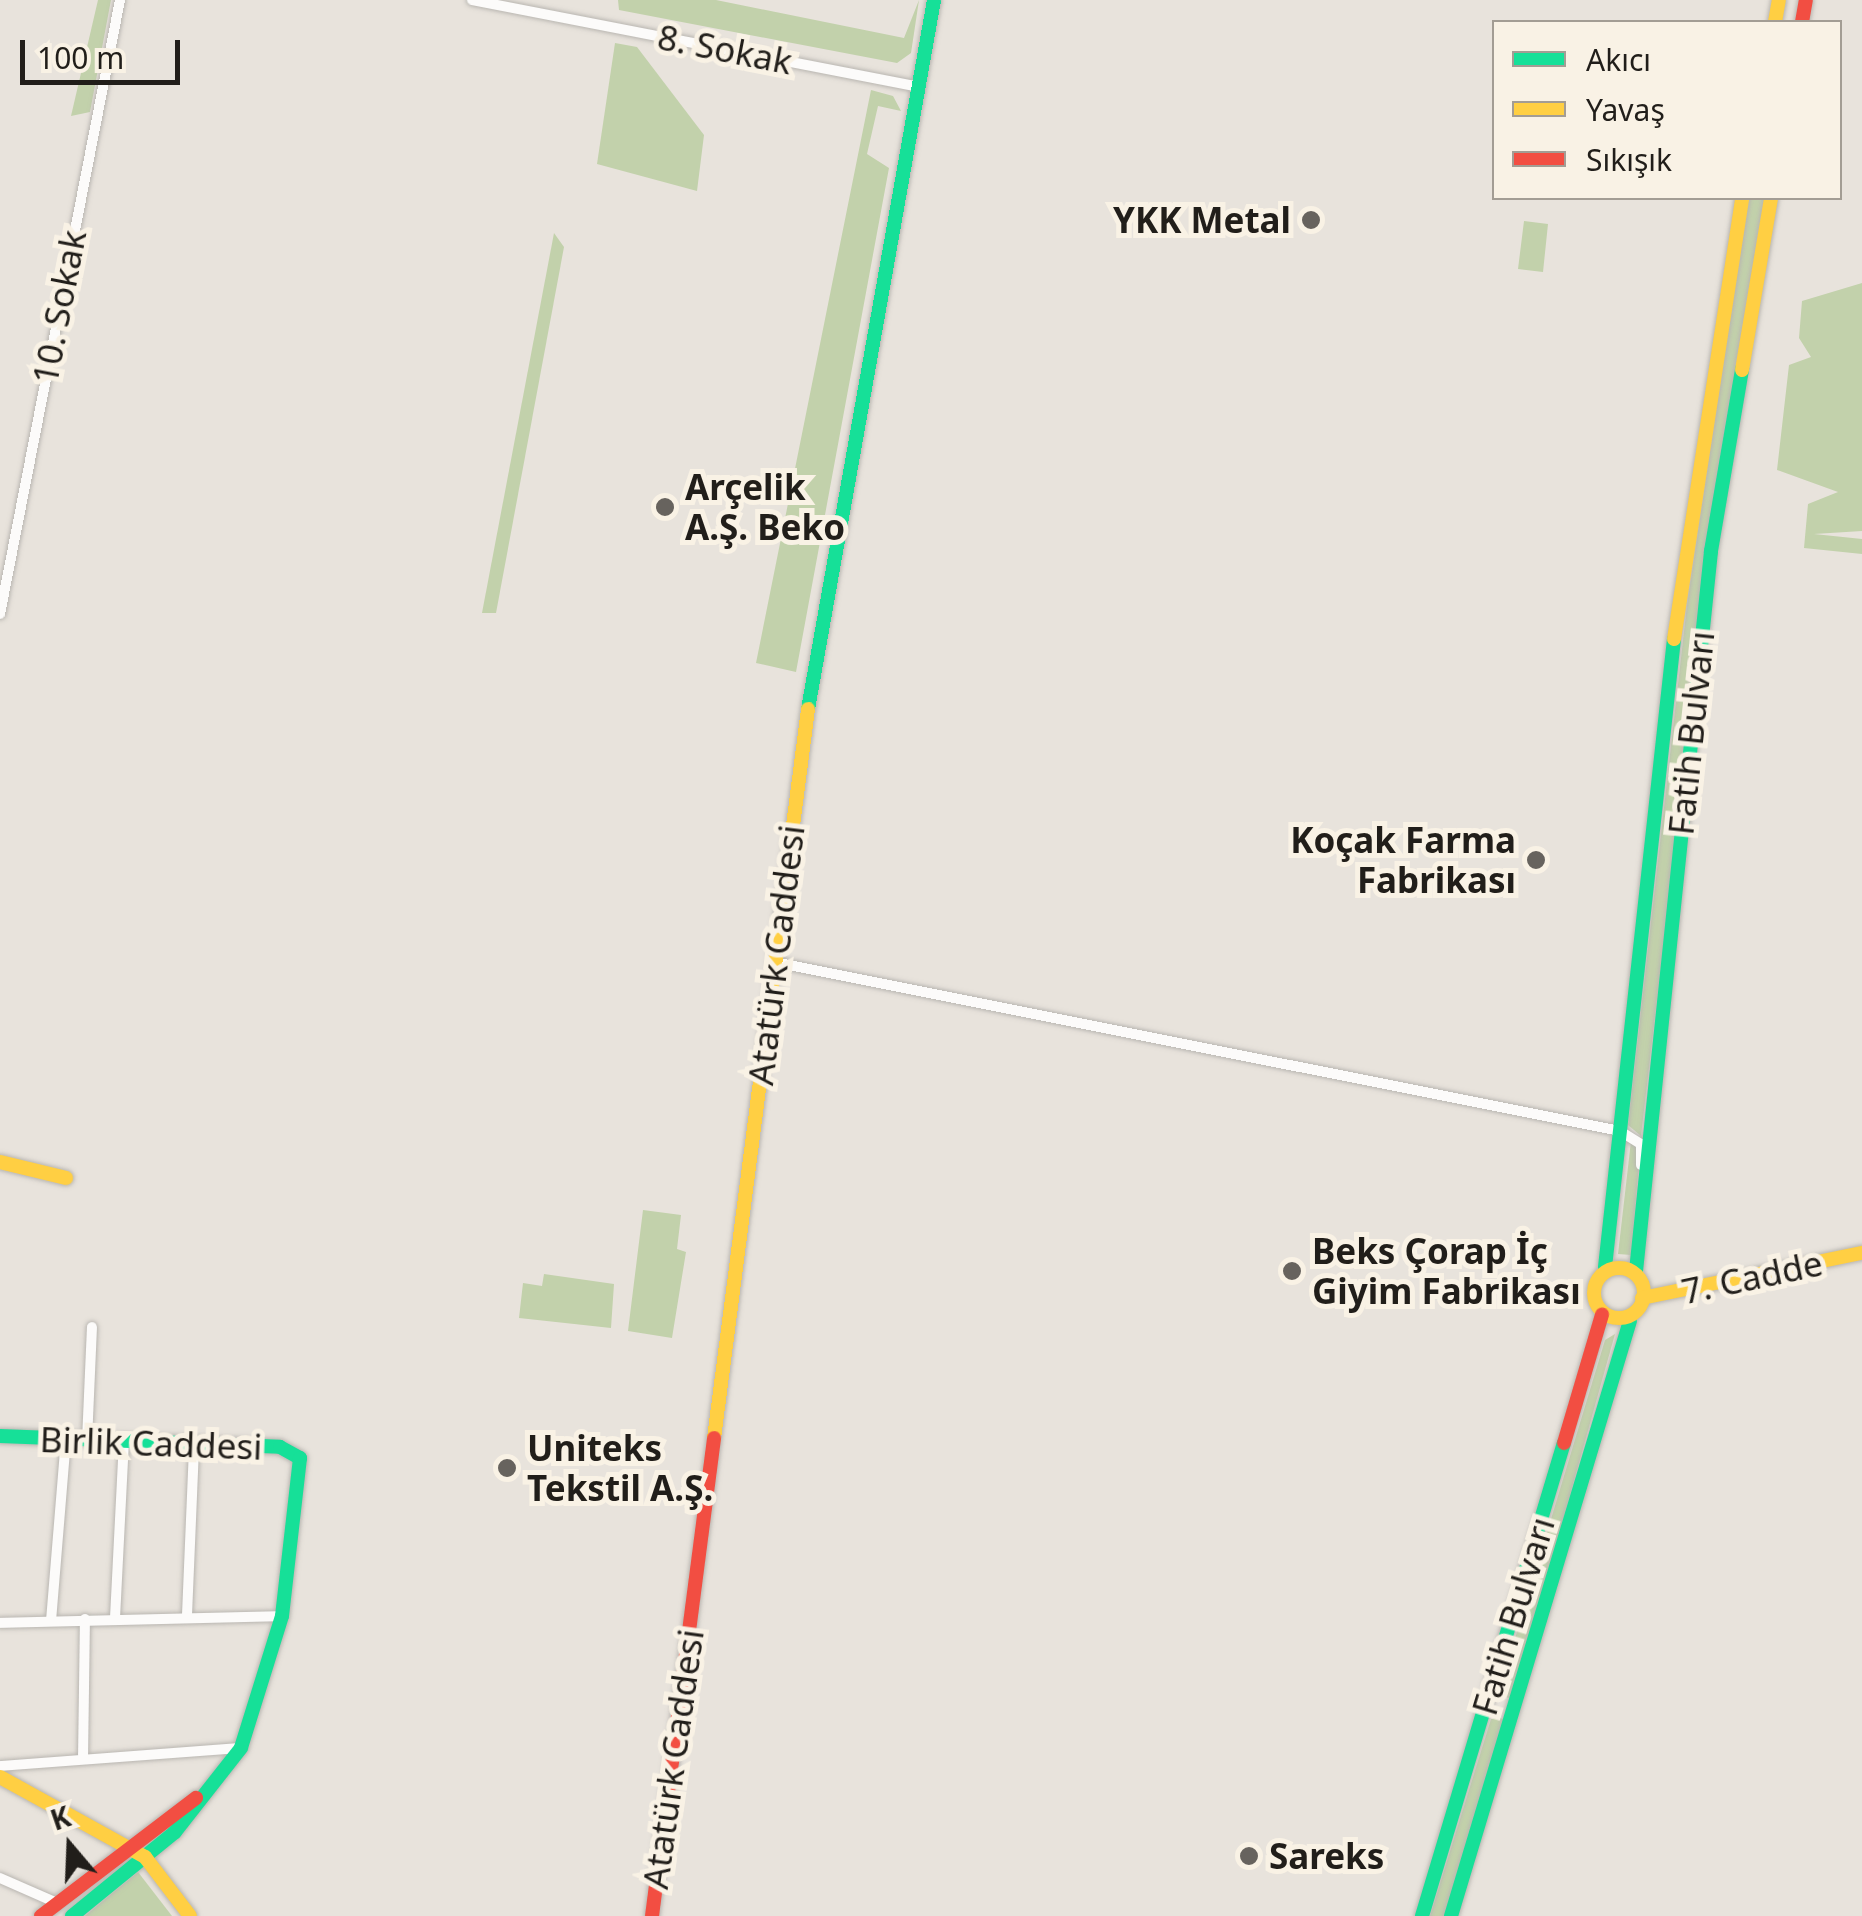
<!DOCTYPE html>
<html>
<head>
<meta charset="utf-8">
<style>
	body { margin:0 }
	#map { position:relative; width:1862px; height:1916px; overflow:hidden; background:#e8e3dc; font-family:"Noto Sans",sans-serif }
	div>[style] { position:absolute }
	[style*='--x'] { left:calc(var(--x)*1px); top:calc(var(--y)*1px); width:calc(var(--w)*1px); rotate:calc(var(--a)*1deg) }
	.green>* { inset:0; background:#c2d1ab }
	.roads { filter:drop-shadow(0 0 2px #b9b6b1) drop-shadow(0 0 2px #b9b6b1) }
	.street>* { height:10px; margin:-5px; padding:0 5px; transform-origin:5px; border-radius:5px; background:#fcfbfa }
	.fast>* { height:14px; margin:-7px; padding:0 7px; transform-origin:7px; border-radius:7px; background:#16e098 }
	.slow>* { height:14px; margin:-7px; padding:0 7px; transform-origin:7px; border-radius:7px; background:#ffcf43 }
	.slow>.ring { margin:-7px; padding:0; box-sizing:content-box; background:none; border:14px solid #ffcf43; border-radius:50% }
	.jam>* { height:14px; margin:-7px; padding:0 7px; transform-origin:7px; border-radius:7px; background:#f24e42 }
	.dots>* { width:28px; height:28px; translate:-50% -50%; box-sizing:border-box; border:5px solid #f9f2e5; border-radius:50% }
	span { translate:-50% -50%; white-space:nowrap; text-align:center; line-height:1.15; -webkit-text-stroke:10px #f9f2e5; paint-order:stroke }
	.street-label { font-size:35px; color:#211e1a }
	.poi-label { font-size:35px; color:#211e1a; font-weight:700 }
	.right { translate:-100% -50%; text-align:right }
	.left { translate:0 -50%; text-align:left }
	.legend { position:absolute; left:1492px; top:20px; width:350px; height:180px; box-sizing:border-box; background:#f9f2e5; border:2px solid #a39d94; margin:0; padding:12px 18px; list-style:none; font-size:30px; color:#211e1a }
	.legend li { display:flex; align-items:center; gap:20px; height:50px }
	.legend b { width:50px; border:2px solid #a39d94 }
	.north { position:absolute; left:20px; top:1796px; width:100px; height:100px; -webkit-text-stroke:8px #f9f2e5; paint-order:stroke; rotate:341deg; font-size:28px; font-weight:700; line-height:40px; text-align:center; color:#211e1a }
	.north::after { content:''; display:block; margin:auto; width:35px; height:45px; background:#211e1a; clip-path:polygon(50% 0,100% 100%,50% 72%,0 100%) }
	.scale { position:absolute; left:20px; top:40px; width:160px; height:45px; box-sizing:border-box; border:5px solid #211e1a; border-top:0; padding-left:12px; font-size:30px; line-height:35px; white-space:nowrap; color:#211e1a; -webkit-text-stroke:8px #f9f2e5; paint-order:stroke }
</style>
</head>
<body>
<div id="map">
	<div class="green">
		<div style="clip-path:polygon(98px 0,111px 0,90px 112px,71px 116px)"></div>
		<div style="clip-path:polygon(618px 0,716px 0,904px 38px,919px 0,911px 53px,897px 63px,619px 10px)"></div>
		<div style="clip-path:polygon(615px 43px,637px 47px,704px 135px,697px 191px,597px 164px)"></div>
		<div style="clip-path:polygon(871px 90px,893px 96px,901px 111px,878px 106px,867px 154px,889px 168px,796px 672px,756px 663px)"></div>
		<div style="clip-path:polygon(1748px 198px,1766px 198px,1722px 445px,1641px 1136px,1628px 1125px,1687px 605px)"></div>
		<div style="clip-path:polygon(1524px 221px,1548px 224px,1543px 272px,1518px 269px)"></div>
		<div style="clip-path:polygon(554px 233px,564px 247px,496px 613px,482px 613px)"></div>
		<div style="clip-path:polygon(1862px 283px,1862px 531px,1814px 534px,1862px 539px,1862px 554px,1804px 548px,1808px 504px,1838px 492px,1777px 470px,1789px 365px,1811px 357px,1799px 338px,1802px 301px)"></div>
		<div style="clip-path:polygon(1631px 1141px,1640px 1153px,1631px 1255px,1618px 1254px)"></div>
		<div style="clip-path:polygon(643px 1210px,681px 1215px,677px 1249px,686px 1252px,672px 1338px,628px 1331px)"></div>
		<div style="clip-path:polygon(544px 1274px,614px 1284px,611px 1328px,519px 1318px,523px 1283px,542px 1286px)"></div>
		<div style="clip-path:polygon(1615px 1334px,1513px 1699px,1505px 1697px,1500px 1688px,1605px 1340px)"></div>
		<div style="clip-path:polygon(1499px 1717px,1506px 1721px,1448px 1916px,1430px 1916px,1491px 1719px)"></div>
		<div style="clip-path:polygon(138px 1872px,172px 1916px,85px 1916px,110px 1895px)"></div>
	</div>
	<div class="roads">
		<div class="street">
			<div style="--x:472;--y:0;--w:455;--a:11"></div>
			<div style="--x:0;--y:614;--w:626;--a:-78.94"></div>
			<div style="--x:774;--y:962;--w:863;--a:11.3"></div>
			<div style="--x:1620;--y:1131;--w:25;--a:32"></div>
			<div style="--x:1641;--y:1144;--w:21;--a:90"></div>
			<div style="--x:87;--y:1441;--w:114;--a:-87.5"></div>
			<div style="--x:187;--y:1615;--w:170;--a:-87.6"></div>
			<div style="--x:115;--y:1618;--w:177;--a:-87.1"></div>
			<div style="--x:51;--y:1621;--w:182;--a:-85.3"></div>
			<div style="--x:0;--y:1623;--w:282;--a:-1.4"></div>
			<div style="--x:83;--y:1759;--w:140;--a:-89.2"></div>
			<div style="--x:0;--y:1766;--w:242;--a:-4.3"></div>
			<div style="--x:0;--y:1878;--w:62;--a:23.7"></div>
		</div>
		<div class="fast">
			<div style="--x:808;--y:709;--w:720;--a:-79.92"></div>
			<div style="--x:1605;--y:1267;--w:632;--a:-83.73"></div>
			<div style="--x:1636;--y:1271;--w:724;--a:-84.05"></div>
			<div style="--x:1711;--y:551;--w:184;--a:-80.3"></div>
			<div style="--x:0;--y:1436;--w:280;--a:2.2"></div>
			<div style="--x:280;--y:1447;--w:23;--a:29"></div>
			<div style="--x:300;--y:1458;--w:159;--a:96.5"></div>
			<div style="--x:282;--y:1616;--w:138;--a:107.3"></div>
			<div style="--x:241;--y:1748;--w:107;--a:128.2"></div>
			<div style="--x:175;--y:1832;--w:133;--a:140.8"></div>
			<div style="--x:1422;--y:1916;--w:494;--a:-73.3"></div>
			<div style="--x:1451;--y:1916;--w:621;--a:-73.26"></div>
		</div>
		<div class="slow">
			<div style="--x:1775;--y:22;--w:22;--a:-80"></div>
			<div style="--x:1742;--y:370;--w:174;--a:-80.4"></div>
			<div style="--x:1674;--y:639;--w:446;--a:-81.2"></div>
			<div style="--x:0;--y:1162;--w:68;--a:13.6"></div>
			<div class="ring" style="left:1594px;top:1268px;width:36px;height:36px"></div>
			<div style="--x:1642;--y:1298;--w:225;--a:-11.6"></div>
			<div style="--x:714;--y:1438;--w:735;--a:-82.65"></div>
			<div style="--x:0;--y:1777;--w:166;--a:28.9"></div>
			<div style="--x:145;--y:1857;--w:74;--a:52.7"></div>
		</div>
		<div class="jam">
			<div style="--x:1802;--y:22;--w:22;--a:-80"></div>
			<div style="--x:1564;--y:1443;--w:134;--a:-73.5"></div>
			<div style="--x:41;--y:1916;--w:195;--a:-37.3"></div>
			<div style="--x:652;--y:1916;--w:482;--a:-82.6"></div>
		</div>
	</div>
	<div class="dots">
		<div style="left:1311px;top:220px;background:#67635e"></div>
		<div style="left:665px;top:507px;background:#67635e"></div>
		<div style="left:1536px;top:860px;background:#67635e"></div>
		<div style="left:1292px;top:1271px;background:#67635e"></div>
		<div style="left:507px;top:1468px;background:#67635e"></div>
		<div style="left:1249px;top:1856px;background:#67635e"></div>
	</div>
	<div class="street-label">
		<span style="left:725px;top:49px;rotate:11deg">8. Sokak</span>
		<span style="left:59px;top:307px;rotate:-79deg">10. Sokak</span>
		<span style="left:1691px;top:733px;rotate:-84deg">Fatih Bulvarı</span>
		<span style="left:776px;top:955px;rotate:-83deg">Atatürk Caddesi</span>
		<span style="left:1752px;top:1277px;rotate:-12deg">7. Cadde</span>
		<span style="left:151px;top:1443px;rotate:2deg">Birlik Caddesi</span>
		<span style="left:1513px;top:1616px;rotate:-73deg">Fatih Bulvarı</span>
		<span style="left:673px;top:1759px;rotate:-82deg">Atatürk Caddesi</span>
	</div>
	<div class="poi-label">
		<span class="right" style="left:1291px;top:220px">YKK Metal</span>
		<span class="left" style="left:685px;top:507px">Arçelik<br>A.Ş. Beko</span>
		<span class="right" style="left:1516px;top:860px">Koçak Farma<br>Fabrikası</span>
		<span class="left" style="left:1312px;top:1271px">Beks Çorap İç<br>Giyim Fabrikası</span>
		<span class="left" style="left:527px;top:1468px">Uniteks<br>Tekstil A.Ş.</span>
		<span class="left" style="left:1269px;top:1856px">Sareks</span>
	</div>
	<ul class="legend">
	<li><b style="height:12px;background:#16e098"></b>Akıcı</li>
	<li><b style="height:12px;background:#ffcf43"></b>Yavaş</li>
	<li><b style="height:12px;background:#f24e42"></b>Sıkışık</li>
	</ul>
	<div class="north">K</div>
	<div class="scale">100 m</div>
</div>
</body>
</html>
